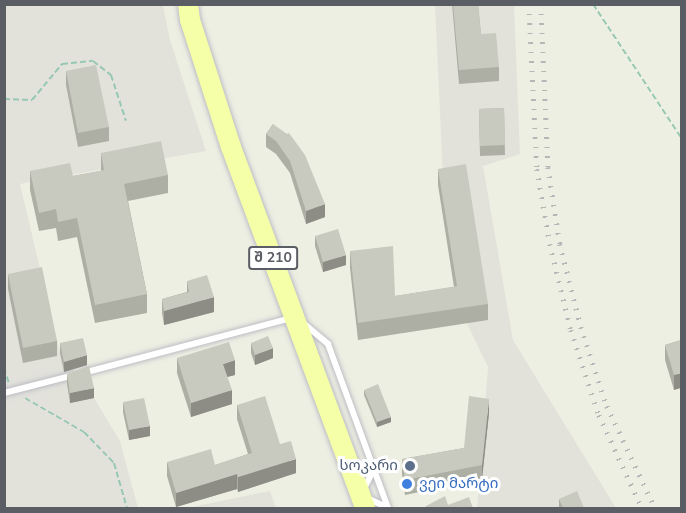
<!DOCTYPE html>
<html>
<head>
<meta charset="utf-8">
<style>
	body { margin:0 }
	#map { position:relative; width:686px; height:513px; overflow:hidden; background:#eeefe3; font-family:"Nunito Sans","Noto Sans Georgian",sans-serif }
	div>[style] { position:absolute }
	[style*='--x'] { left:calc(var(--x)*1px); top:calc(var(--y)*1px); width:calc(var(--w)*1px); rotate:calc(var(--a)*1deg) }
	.industrial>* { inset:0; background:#e2e2db }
	.path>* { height:2px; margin-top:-1px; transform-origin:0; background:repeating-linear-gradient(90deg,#97c8b2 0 6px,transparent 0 9px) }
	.roads { filter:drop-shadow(0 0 2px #bdbec5) drop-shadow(0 0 2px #bdbec5) }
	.service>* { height:6px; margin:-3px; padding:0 3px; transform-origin:3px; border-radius:3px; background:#fff }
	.primary>* { height:20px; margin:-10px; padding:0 10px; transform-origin:10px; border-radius:10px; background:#f5ffa8 }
	.rail>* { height:4.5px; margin-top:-2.25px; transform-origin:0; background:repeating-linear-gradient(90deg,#b6b6b7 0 1.5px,transparent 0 9.5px) }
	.wall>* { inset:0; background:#adaea4 }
	.shaded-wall>* { inset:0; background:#8d8d86 }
	.building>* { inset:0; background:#c9cabf }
	.dots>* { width:16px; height:16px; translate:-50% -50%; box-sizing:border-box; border:3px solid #fff; border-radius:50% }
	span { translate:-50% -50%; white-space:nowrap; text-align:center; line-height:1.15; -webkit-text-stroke:6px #fff; paint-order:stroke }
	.shield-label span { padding:2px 4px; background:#fff; border:2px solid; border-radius:4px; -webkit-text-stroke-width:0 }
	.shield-label { font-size:14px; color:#5b5d64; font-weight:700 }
	.service-label { font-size:15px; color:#4e5e75 }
	.right { translate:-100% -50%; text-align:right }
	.shop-label { font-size:15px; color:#366cbe }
	.left { translate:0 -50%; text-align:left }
	.frame { position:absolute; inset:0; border:6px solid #5b5d64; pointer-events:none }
</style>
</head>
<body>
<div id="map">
	<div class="industrial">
		<div style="clip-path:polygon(4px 5px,163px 5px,170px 40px,206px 151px,20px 184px,60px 353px,87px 365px,94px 398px,120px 441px,138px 508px,5px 508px)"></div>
		<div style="clip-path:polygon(435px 5px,514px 5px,520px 154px,483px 166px,513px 340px,616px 508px,477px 508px,488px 367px,457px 303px,443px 178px)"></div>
		<div style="clip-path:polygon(270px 491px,276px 508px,187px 508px)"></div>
	</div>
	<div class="path">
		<div style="--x:593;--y:4;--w:162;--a:56.6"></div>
		<div style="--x:4;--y:9;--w:5;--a:-68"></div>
		<div style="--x:4;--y:99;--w:28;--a:2"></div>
		<div style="--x:32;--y:100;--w:47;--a:-50.2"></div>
		<div style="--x:62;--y:64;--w:31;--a:-6"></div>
		<div style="--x:93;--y:61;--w:23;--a:38"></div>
		<div style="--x:111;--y:75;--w:48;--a:71.9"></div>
		<div style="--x:4;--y:368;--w:16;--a:72"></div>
		<div style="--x:25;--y:398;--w:68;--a:30"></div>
		<div style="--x:84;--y:432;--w:43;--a:45.9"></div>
		<div style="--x:114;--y:463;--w:47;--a:73.9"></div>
	</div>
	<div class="roads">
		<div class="service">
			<div style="--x:302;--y:322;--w:34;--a:40"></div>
			<div style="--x:328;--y:344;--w:175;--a:69.9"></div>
			<div style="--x:83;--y:373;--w:215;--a:-14.8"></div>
			<div style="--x:4;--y:393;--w:72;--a:-14.4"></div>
			<div style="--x:363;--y:490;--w:24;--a:-62"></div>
			<div style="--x:367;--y:498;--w:23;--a:25"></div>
		</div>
		<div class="primary">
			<div style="--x:188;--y:4;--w:16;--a:83"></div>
			<div style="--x:190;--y:20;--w:133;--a:72.1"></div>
			<div style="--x:231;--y:147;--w:385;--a:69.6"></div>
		</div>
	</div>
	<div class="rail">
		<div style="--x:529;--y:4;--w:165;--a:87.2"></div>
		<div style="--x:537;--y:169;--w:76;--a:80.2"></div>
		<div style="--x:550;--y:244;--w:89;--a:76.3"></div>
		<div style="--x:571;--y:330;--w:89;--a:71.8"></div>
		<div style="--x:599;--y:415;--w:102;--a:65.2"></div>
		<div style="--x:541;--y:4;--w:163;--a:87.5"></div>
		<div style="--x:548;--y:167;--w:78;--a:81.1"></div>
		<div style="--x:560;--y:244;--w:86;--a:75.8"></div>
		<div style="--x:581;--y:327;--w:83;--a:71.8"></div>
		<div style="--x:607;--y:406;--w:113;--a:64.8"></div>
	</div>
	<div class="wall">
		<div style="clip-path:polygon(452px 4px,478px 4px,481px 34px,499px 67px,499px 81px,459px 84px)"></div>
		<div style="clip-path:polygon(66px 71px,109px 127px,109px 141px,78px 147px,66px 85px)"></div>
		<div style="clip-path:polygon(504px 108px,505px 155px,480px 156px,479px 109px)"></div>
		<div style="clip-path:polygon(273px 124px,325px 217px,306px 224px,290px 173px,276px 154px,266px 147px,266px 134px)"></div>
		<div style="clip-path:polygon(101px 153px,168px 175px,168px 193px,128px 201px,147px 294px,147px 313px,95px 323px,77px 237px,58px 241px,56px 228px,39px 231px,30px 190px,30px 171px,73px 176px,101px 171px)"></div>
		<div style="clip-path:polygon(438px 169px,488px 304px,488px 320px,358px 340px,350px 268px,350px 251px,395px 296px,454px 287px,438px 185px)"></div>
		<div style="clip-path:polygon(315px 236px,346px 265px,323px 272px,315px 246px)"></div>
		<div style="clip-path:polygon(8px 274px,57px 341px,57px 356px,23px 363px,8px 289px)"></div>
		<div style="clip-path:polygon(187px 281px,214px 312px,164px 325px,162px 313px,162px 299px,187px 292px)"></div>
		<div style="clip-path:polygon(681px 340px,674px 390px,665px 360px,665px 345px)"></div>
		<div style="clip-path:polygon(60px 343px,87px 365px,64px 372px,60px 353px)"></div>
		<div style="clip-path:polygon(251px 343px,273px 358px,255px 365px,251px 353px)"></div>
		<div style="clip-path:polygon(177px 358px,235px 375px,227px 377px,232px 404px,191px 417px,177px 373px)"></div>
		<div style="clip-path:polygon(67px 374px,94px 398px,70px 403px,67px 384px)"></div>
		<div style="clip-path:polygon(364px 390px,391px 422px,377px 427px,364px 395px)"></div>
		<div style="clip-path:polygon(123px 402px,150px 436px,129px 440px,123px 412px)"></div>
		<div style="clip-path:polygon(237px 405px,280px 444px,296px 473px,238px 492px,237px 489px,176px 507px,167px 476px,167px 462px,215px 465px,248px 454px,237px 419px)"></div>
		<div style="clip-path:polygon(489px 413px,482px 479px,405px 495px,402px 474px,402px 459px,464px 448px)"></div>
		<div style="clip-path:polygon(559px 499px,584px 508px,559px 508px)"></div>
	</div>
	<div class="shaded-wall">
		<div style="clip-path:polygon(325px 204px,325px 217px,306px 224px,306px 211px)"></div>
		<div style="clip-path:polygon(346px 255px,346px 265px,323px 272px,323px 262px)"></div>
		<div style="clip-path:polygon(214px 297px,214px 312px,164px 325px,164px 311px)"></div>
		<div style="clip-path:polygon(273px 348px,273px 358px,255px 365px,255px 355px)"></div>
		<div style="clip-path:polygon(87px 355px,87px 365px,64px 372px,64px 362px)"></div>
		<div style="clip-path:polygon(235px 360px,235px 375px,223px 378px,223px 364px)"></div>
		<div style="clip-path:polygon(681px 373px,681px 388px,674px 390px,674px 375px)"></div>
		<div style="clip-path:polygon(94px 388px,94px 398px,70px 403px,70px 393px)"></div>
		<div style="clip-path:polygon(232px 390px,232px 404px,191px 417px,191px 403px)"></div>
		<div style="clip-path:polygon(489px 399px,489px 413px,482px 479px,482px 465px)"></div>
		<div style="clip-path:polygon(391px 417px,391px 422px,377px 427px,377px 422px)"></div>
		<div style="clip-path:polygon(150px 426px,150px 436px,129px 440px,129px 430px)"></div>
		<div style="clip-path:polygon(296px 459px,296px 473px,238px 492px,238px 477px)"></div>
		<div style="clip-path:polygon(237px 474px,237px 489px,176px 507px,176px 493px)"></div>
	</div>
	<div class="building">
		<div style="clip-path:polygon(453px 4px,478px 4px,481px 34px,496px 33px,499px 67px,459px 70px)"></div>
		<div style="clip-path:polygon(96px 65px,109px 127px,78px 133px,66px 71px)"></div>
		<div style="clip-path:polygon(504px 108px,505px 145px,480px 146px,479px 109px)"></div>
		<div style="clip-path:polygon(273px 124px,287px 134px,289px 133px,305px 155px,325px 204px,306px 211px,290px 161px,276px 141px,266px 134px)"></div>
		<div style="clip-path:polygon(161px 141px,168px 175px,124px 184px,147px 294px,95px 305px,77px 218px,58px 222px,56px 209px,39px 213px,30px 171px,70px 163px,73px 176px,104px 170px,101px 153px)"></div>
		<div style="clip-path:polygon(466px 164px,488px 304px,358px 323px,350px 251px,393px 246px,395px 296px,457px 286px,438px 169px)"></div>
		<div style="clip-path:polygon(338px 229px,346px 255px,323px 262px,315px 236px)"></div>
		<div style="clip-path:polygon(42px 267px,57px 341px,23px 348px,8px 274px)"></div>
		<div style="clip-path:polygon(207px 275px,214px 297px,164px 311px,162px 299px,189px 292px,187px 281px)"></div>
		<div style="clip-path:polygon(268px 336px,273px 348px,255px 355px,251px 343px)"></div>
		<div style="clip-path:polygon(83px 338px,87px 355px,64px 362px,60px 343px)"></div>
		<div style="clip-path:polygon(681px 340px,681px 373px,674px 375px,665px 345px)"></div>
		<div style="clip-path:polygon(229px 342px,235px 360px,223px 364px,232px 390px,191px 403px,177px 358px)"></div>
		<div style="clip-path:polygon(89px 366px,94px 388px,70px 393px,67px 374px)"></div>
		<div style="clip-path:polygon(378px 384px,391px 417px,377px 422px,364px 390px)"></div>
		<div style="clip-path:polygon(265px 396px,280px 444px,291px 441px,296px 459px,238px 477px,237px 474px,176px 493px,167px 462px,211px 449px,215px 465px,252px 453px,237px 405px)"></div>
		<div style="clip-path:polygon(469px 396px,489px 399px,482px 465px,405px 480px,402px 459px,464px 448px)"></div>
		<div style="clip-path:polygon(144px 398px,150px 426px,129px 430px,123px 402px)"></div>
		<div style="clip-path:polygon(577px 491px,584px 508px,563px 508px,559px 499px)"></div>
		<div style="clip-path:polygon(445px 496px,448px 505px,469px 497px,473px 508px,426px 508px,426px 506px)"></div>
	</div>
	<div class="dots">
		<div style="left:410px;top:466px;background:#5c6f8a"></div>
		<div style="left:407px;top:484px;background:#3f7fe0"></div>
	</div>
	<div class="shield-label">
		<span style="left:273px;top:258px">შ 210</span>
	</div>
	<div class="service-label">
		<span class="right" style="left:398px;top:466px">სოკარი</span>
	</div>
	<div class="shop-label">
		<span class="left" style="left:419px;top:484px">ვეი მარტი</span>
	</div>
	<div class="frame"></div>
</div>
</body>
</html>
